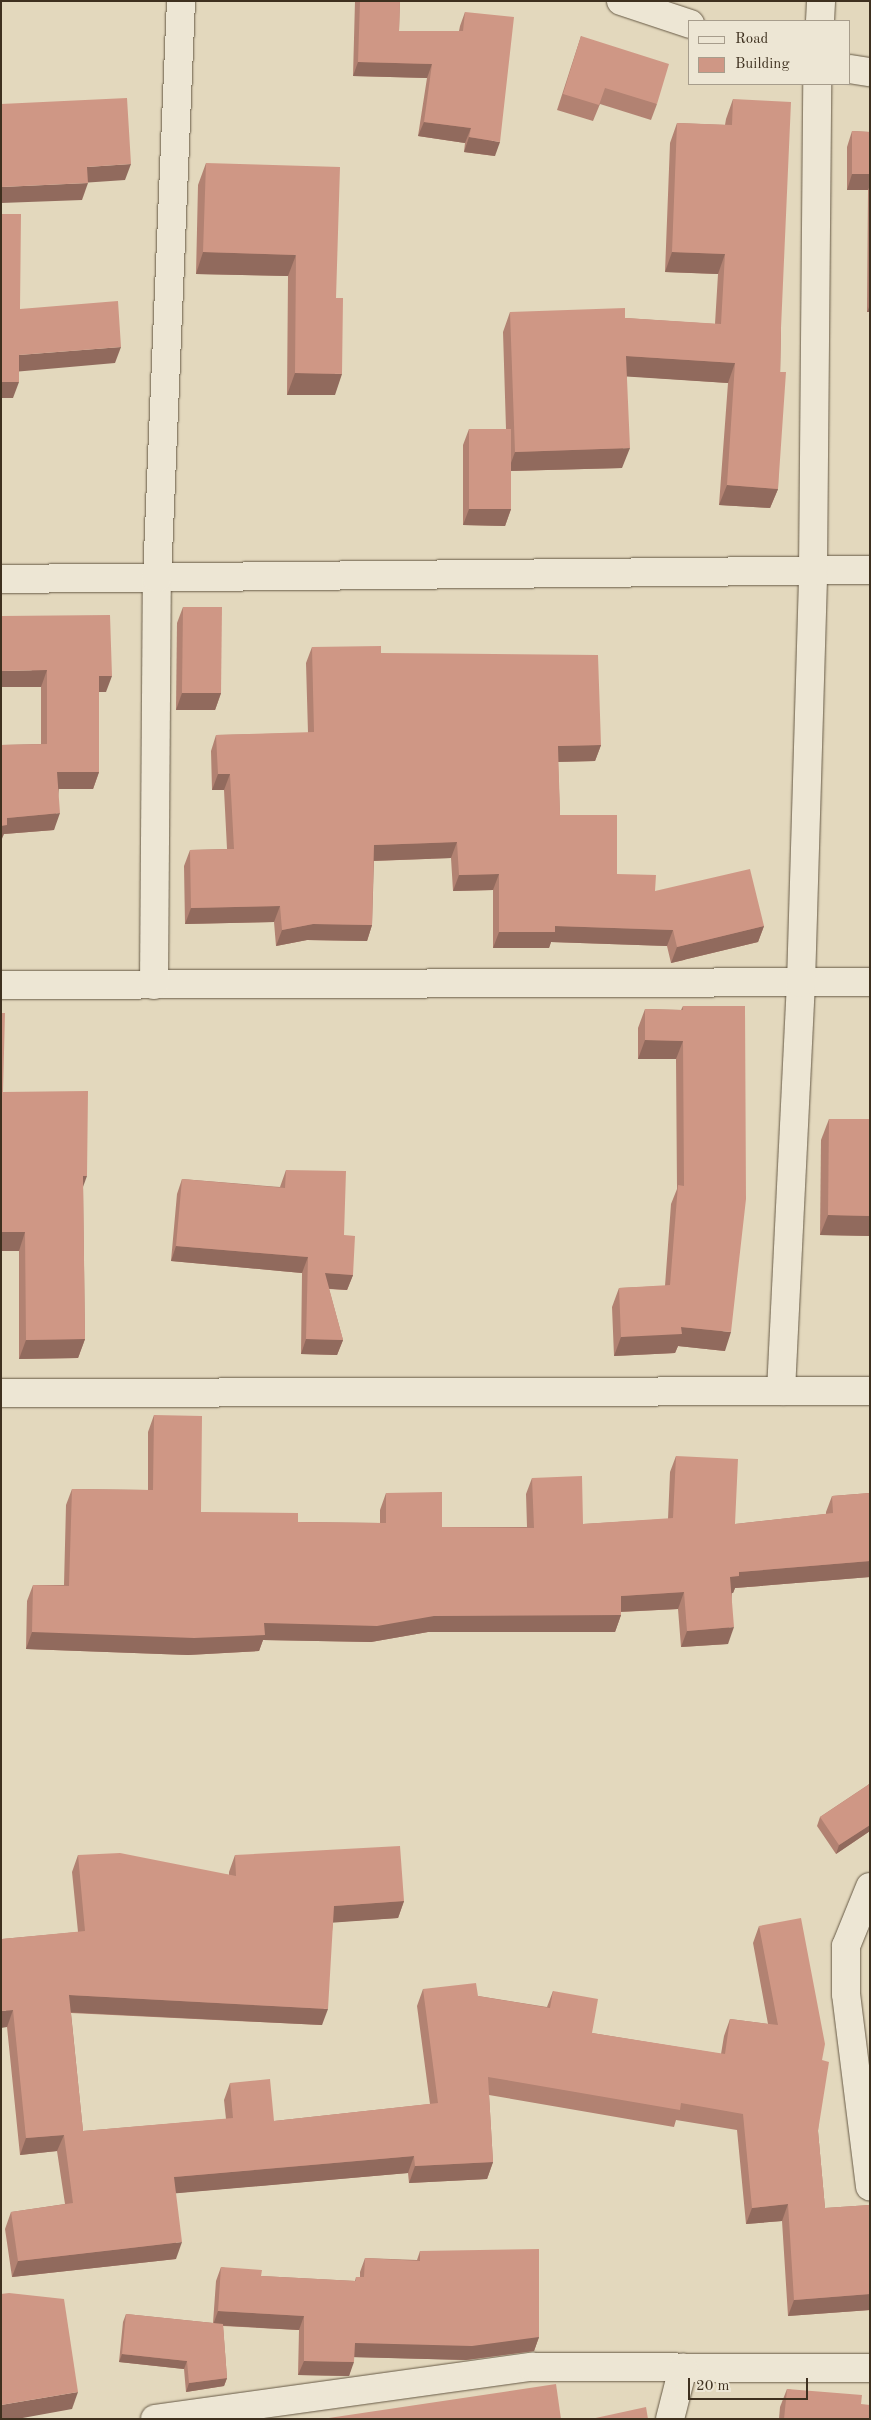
<!DOCTYPE html>
<html>
<head>
<meta charset="utf-8">
<style>
	body { margin:0 }
	#map { position:relative; width:871px; height:2420px; overflow:hidden; background:#e3d8bd; font-family:"Old Standard TT",serif }
	div>[style] { position:absolute }
	[style*='--x'] { left:calc(var(--x)*1px); top:calc(var(--y)*1px); width:calc(var(--w)*1px); rotate:calc(var(--a)*1deg) }
	.roads { filter:drop-shadow(0 0 1px #675a46) drop-shadow(0 0 1px #675a46) }
	.minor>* { height:28px; margin:-14px; padding:0 14px; transform-origin:14px; border-radius:14px; background:#ede6d4 }
	.tertiary>* { height:28px; margin:-14px; padding:0 14px; transform-origin:14px; border-radius:14px; background:#ede6d4 }
	.wall>* { inset:0; background:#b28272 }
	.shaded-wall>* { inset:0; background:#916a5d }
	.building>* { inset:0; background:#cf9785 }
	span { translate:-50% -50%; white-space:nowrap; text-align:center; line-height:1.15; -webkit-text-stroke:4px #ede6d4; paint-order:stroke }
	.frame { position:absolute; inset:0; border:2px solid #3e301f; pointer-events:none }
	.legend { position:absolute; left:688px; top:20px; width:162px; height:65px; box-sizing:border-box; background:#ede6d4; border:1px solid #a79d8c; margin:0; padding:6px 9px; list-style:none; font-size:15px; color:#3e301f }
	.legend li { display:flex; align-items:center; gap:10px; height:25px }
	.legend b { width:25px; border:1px solid #a79d8c }
	.scale { position:absolute; left:688px; top:2378px; width:120px; height:22px; box-sizing:border-box; border:2px solid #3e301f; border-top:0; padding-left:6px; font-size:15px; line-height:18px; white-space:nowrap; color:#3e301f; -webkit-text-stroke:4px #ede6d4; paint-order:stroke }
</style>
</head>
<body>
<div id="map">
	<div class="roads">
		<div class="minor">
			<div style="--x:820;--y:21;--w:20;--a:-87"></div>
			<div style="--x:1;--y:579;--w:869;--a:-0.59"></div>
			<div style="--x:1;--y:985;--w:869;--a:-0.2"></div>
			<div style="--x:154;--y:985;--w:407;--a:-89.6"></div>
			<div style="--x:157;--y:578;--w:577;--a:-87.62"></div>
			<div style="--x:781;--y:1391;--w:408;--a:-87.2"></div>
			<div style="--x:801;--y:983;--w:412;--a:-88.3"></div>
			<div style="--x:813;--y:571;--w:487;--a:-89.5"></div>
			<div style="--x:1;--y:1393;--w:869;--a:-0.13"></div>
			<div style="--x:870;--y:1887;--w:64;--a:112.1"></div>
			<div style="--x:846;--y:1946;--w:48;--a:90"></div>
			<div style="--x:846;--y:1994;--w:194;--a:82.9"></div>
			<div style="--x:155;--y:2419;--w:381;--a:-7.9"></div>
			<div style="--x:532;--y:2367;--w:338;--a:0.2"></div>
			<div style="--x:670;--y:2419;--w:53;--a:-75.7"></div>
		</div>
		<div class="tertiary">
			<div style="--x:621;--y:1;--w:73;--a:18.4"></div>
			<div style="--x:850;--y:69;--w:20;--a:9"></div>
		</div>
	</div>
	<div class="wall">
		<div style="clip-path:polygon(355px 1px,400px 1px,399px 31px,459px 31px,460px 26px,465px 12px,495px 156px,464px 152px,465px 143px,418px 136px,427px 78px,353px 76px)"></div>
		<div style="clip-path:polygon(581px 36px,657px 104px,651px 120px,600px 104px,593px 121px,557px 110px)"></div>
		<div style="clip-path:polygon(733px 99px,781px 328px,778px 489px,770px 508px,719px 505px,728px 383px,627px 376px,622px 468px,511px 471px,511px 509px,505px 526px,463px 525px,463px 445px,469px 429px,506px 429px,503px 332px,510px 312px,625px 318px,715px 324px,718px 274px,665px 272px,670px 143px,677px 123px,725px 125px,726px 119px)"></div>
		<div style="clip-path:polygon(852px 131px,870px 132px,870px 312px,867px 312px,868px 190px,847px 190px,847px 147px)"></div>
		<div style="clip-path:polygon(206px 163px,336px 298px,335px 395px,287px 395px,288px 276px,196px 274px,198px 185px)"></div>
		<div style="clip-path:polygon(183px 607px,221px 693px,215px 710px,176px 710px,177px 623px)"></div>
		<div style="clip-path:polygon(1px 616px,106px 692px,99px 692px,99px 772px,93px 789px,59px 789px,54px 830px,4px 834px,1px 745px,41px 744px,41px 687px)"></div>
		<div style="clip-path:polygon(312px 647px,381px 653px,601px 745px,595px 761px,558px 762px,560px 815px,617px 874px,655px 891px,764px 926px,758px 942px,671px 963px,667px 946px,551px 942px,549px 948px,493px 948px,493px 890px,453px 891px,451px 858px,374px 861px,372px 925px,367px 941px,307px 940px,276px 946px,274px 922px,185px 924px,184px 866px,190px 850px,227px 849px,224px 790px,212px 790px,211px 751px,216px 735px,308px 733px,306px 663px)"></div>
		<div style="clip-path:polygon(683px 1006px,725px 1351px,678px 1346px,675px 1353px,614px 1356px,612px 1307px,619px 1288px,665px 1286px,671px 1204px,677px 1189px,676px 1059px,638px 1059px,638px 1028px,645px 1009px,681px 1010px)"></div>
		<div style="clip-path:polygon(3px 1092px,83px 1186px,85px 1339px,78px 1358px,19px 1359px,19px 1251px)"></div>
		<div style="clip-path:polygon(829px 1119px,870px 1119px,870px 1236px,820px 1235px,821px 1140px)"></div>
		<div style="clip-path:polygon(286px 1170px,344px 1235px,353px 1275px,347px 1290px,329px 1289px,343px 1340px,337px 1355px,301px 1354px,302px 1273px,171px 1261px,177px 1194px,182px 1179px,280px 1187px)"></div>
		<div style="clip-path:polygon(154px 1415px,201px 1512px,298px 1522px,380px 1523px,380px 1510px,386px 1493px,442px 1527px,527px 1527px,526px 1494px,532px 1478px,583px 1524px,668px 1519px,670px 1472px,676px 1456px,735px 1524px,826px 1514px,826px 1512px,832px 1496px,870px 1493px,870px 1577px,735px 1588px,733px 1593px,732px 1593px,728px 1644px,681px 1647px,678px 1609px,621px 1612px,621px 1615px,615px 1632px,428px 1632px,371px 1642px,263px 1640px,259px 1651px,188px 1655px,26px 1649px,27px 1601px,33px 1585px,64px 1585px,66px 1505px,72px 1489px,148px 1490px,148px 1432px)"></div>
		<div style="clip-path:polygon(870px 1783px,870px 1831px,836px 1854px,817px 1826px,820px 1817px,868px 1785px)"></div>
		<div style="clip-path:polygon(78px 1855px,229px 1875px,229px 1872px,235px 1855px,404px 1901px,398px 1918px,333px 1922px,322px 2025px,71px 2013px,83px 2131px,226px 2119px,224px 2100px,230px 2083px,274px 2121px,430px 2104px,417px 2006px,423px 1989px,478px 1996px,547px 2007px,553px 1991px,592px 2033px,721px 2054px,724px 2036px,730px 2019px,768px 2024px,753px 1943px,759px 1926px,822px 2060px,818px 2131px,825px 2208px,870px 2205px,870px 2310px,788px 2316px,782px 2221px,746px 2224px,737px 2130px,676px 2120px,674px 2127px,489px 2095px,493px 2162px,487px 2179px,409px 2183px,408px 2173px,176px 2193px,176px 2259px,12px 2277px,5px 2229px,11px 2212px,65px 2204px,57px 2151px,20px 2155px,7px 2027px,2px 1939px,78px 1932px,72px 1872px)"></div>
		<div style="clip-path:polygon(420px 2251px,539px 2337px,534px 2351px,466px 2360px,354px 2357px,349px 2376px,298px 2375px,299px 2330px,223px 2326px,227px 2378px,224px 2386px,186px 2392px,184px 2369px,119px 2362px,123px 2322px,126px 2314px,213px 2323px,216px 2281px,221px 2267px,261px 2276px,355px 2281px,356px 2277px,360px 2277px,360px 2272px,365px 2258px,417px 2260px)"></div>
		<div style="clip-path:polygon(787px 2389px,861px 2404px,870px 2419px,779px 2419px,780px 2407px)"></div>
	</div>
	<div class="shaded-wall">
		<div style="clip-path:polygon(358px 62px,432px 64px,427px 78px,353px 76px)"></div>
		<div style="clip-path:polygon(424px 122px,471px 128px,465px 143px,418px 136px)"></div>
		<div style="clip-path:polygon(469px 137px,500px 142px,495px 156px,464px 152px)"></div>
		<div style="clip-path:polygon(131px 164px,125px 180px,81px 183px,87px 167px)"></div>
		<div style="clip-path:polygon(852px 174px,870px 174px,870px 186px,868px 190px,847px 190px)"></div>
		<div style="clip-path:polygon(88px 183px,82px 200px,1px 203px,2px 187px)"></div>
		<div style="clip-path:polygon(203px 252px,296px 255px,288px 276px,196px 274px)"></div>
		<div style="clip-path:polygon(672px 252px,725px 254px,718px 274px,665px 272px)"></div>
		<div style="clip-path:polygon(870px 305px,870px 312px,867px 312px)"></div>
		<div style="clip-path:polygon(121px 347px,115px 363px,13px 372px,19px 355px)"></div>
		<div style="clip-path:polygon(626px 356px,735px 363px,728px 383px,619px 376px)"></div>
		<div style="clip-path:polygon(295px 373px,342px 374px,335px 395px,287px 395px)"></div>
		<div style="clip-path:polygon(1px 382px,19px 382px,13px 398px,1px 398px)"></div>
		<div style="clip-path:polygon(630px 448px,622px 468px,508px 471px,515px 452px)"></div>
		<div style="clip-path:polygon(727px 485px,778px 489px,770px 508px,719px 505px)"></div>
		<div style="clip-path:polygon(469px 509px,511px 509px,505px 526px,463px 525px)"></div>
		<div style="clip-path:polygon(47px 670px,41px 687px,1px 687px,1px 671px)"></div>
		<div style="clip-path:polygon(99px 676px,112px 676px,106px 692px,93px 692px)"></div>
		<div style="clip-path:polygon(182px 693px,221px 693px,215px 710px,176px 710px)"></div>
		<div style="clip-path:polygon(601px 745px,595px 761px,552px 762px,558px 746px)"></div>
		<div style="clip-path:polygon(57px 772px,99px 772px,93px 789px,51px 789px)"></div>
		<div style="clip-path:polygon(218px 774px,230px 774px,224px 790px,212px 790px)"></div>
		<div style="clip-path:polygon(60px 813px,54px 830px,4px 834px,1px 841px,1px 825px,7px 818px)"></div>
		<div style="clip-path:polygon(457px 842px,451px 858px,368px 861px,374px 845px)"></div>
		<div style="clip-path:polygon(499px 874px,493px 890px,453px 891px,459px 875px)"></div>
		<div style="clip-path:polygon(280px 906px,274px 922px,185px 924px,191px 908px)"></div>
		<div style="clip-path:polygon(313px 924px,372px 925px,367px 941px,307px 940px,276px 946px,282px 930px)"></div>
		<div style="clip-path:polygon(555px 926px,673px 930px,667px 946px,551px 942px,549px 948px,493px 948px,499px 932px)"></div>
		<div style="clip-path:polygon(764px 926px,758px 942px,671px 963px,677px 947px)"></div>
		<div style="clip-path:polygon(645px 1040px,683px 1041px,676px 1059px,638px 1059px)"></div>
		<div style="clip-path:polygon(83px 1176px,87px 1176px,80px 1195px)"></div>
		<div style="clip-path:polygon(828px 1215px,870px 1216px,870px 1236px,820px 1235px)"></div>
		<div style="clip-path:polygon(1px 1232px,25px 1232px,19px 1251px,1px 1251px)"></div>
		<div style="clip-path:polygon(176px 1246px,308px 1257px,302px 1273px,171px 1261px)"></div>
		<div style="clip-path:polygon(325px 1273px,353px 1275px,347px 1290px,319px 1288px)"></div>
		<div style="clip-path:polygon(681px 1327px,731px 1332px,725px 1351px,678px 1346px,675px 1353px,614px 1356px,621px 1337px)"></div>
		<div style="clip-path:polygon(85px 1339px,78px 1358px,19px 1359px,26px 1340px)"></div>
		<div style="clip-path:polygon(306px 1339px,343px 1340px,337px 1355px,301px 1354px)"></div>
		<div style="clip-path:polygon(870px 1561px,870px 1577px,735px 1588px,733px 1593px,724px 1594px,730px 1577px,739px 1572px)"></div>
		<div style="clip-path:polygon(684px 1592px,678px 1609px,615px 1612px,621px 1596px)"></div>
		<div style="clip-path:polygon(621px 1615px,615px 1632px,428px 1632px,371px 1642px,263px 1640px,259px 1651px,188px 1655px,26px 1649px,32px 1632px,434px 1616px)"></div>
		<div style="clip-path:polygon(734px 1627px,728px 1644px,681px 1647px,687px 1631px)"></div>
		<div style="clip-path:polygon(870px 1825px,870px 1831px,836px 1854px,839px 1845px)"></div>
		<div style="clip-path:polygon(404px 1901px,398px 1918px,328px 1923px,334px 1906px)"></div>
		<div style="clip-path:polygon(69px 1995px,328px 2009px,322px 2025px,63px 2012px)"></div>
		<div style="clip-path:polygon(13px 2010px,7px 2027px,1px 2028px,1px 2011px)"></div>
		<div style="clip-path:polygon(64px 2135px,57px 2151px,20px 2155px,26px 2138px)"></div>
		<div style="clip-path:polygon(414px 2156px,408px 2173px,168px 2194px,174px 2177px)"></div>
		<div style="clip-path:polygon(493px 2162px,487px 2179px,409px 2183px,415px 2166px)"></div>
		<div style="clip-path:polygon(788px 2204px,782px 2221px,746px 2224px,752px 2208px)"></div>
		<div style="clip-path:polygon(182px 2242px,176px 2259px,12px 2277px,18px 2261px)"></div>
		<div style="clip-path:polygon(870px 2294px,870px 2310px,788px 2316px,794px 2300px)"></div>
		<div style="clip-path:polygon(218px 2311px,304px 2316px,299px 2330px,213px 2325px)"></div>
		<div style="clip-path:polygon(539px 2337px,534px 2351px,466px 2360px,349px 2357px,355px 2343px)"></div>
		<div style="clip-path:polygon(122px 2354px,187px 2361px,184px 2369px,119px 2362px)"></div>
		<div style="clip-path:polygon(304px 2361px,354px 2362px,349px 2376px,298px 2375px)"></div>
		<div style="clip-path:polygon(227px 2378px,224px 2386px,186px 2392px,189px 2383px)"></div>
		<div style="clip-path:polygon(78px 2392px,72px 2409px,17px 2419px,1px 2419px,1px 2405px)"></div>
	</div>
	<div class="building">
		<div style="clip-path:polygon(360px 1px,400px 1px,399px 31px,463px 31px,465px 12px,514px 17px,500px 142px,469px 137px,471px 128px,424px 122px,432px 64px,358px 62px)"></div>
		<div style="clip-path:polygon(581px 36px,669px 64px,657px 104px,605px 88px,599px 105px,563px 94px)"></div>
		<div style="clip-path:polygon(127px 98px,131px 164px,87px 167px,88px 183px,2px 187px,1px 104px)"></div>
		<div style="clip-path:polygon(733px 99px,791px 102px,781px 328px,780px 372px,786px 372px,778px 489px,727px 485px,735px 363px,626px 356px,630px 448px,515px 452px,510px 312px,625px 308px,625px 318px,721px 324px,725px 254px,672px 252px,677px 123px,732px 125px)"></div>
		<div style="clip-path:polygon(852px 131px,870px 132px,870px 174px,852px 174px)"></div>
		<div style="clip-path:polygon(206px 163px,340px 167px,336px 298px,343px 298px,342px 374px,295px 373px,296px 255px,203px 252px)"></div>
		<div style="clip-path:polygon(1px 214px,21px 214px,20px 309px,118px 301px,121px 347px,19px 355px,19px 382px,1px 382px)"></div>
		<div style="clip-path:polygon(469px 429px,511px 429px,511px 509px,469px 509px)"></div>
		<div style="clip-path:polygon(183px 607px,222px 607px,221px 693px,182px 693px)"></div>
		<div style="clip-path:polygon(110px 615px,112px 676px,99px 676px,99px 772px,57px 772px,60px 813px,7px 818px,7px 825px,1px 826px,1px 745px,47px 744px,47px 670px,1px 671px,1px 616px)"></div>
		<div style="clip-path:polygon(381px 646px,381px 653px,598px 655px,601px 745px,558px 746px,560px 815px,617px 815px,617px 874px,656px 875px,655px 891px,750px 869px,764px 926px,677px 947px,673px 930px,555px 926px,555px 932px,499px 932px,499px 874px,459px 875px,457px 842px,374px 845px,372px 925px,313px 924px,282px 930px,280px 906px,191px 908px,190px 850px,234px 849px,230px 774px,218px 774px,216px 735px,314px 732px,312px 647px)"></div>
		<div style="clip-path:polygon(683px 1006px,745px 1006px,746px 1199px,731px 1332px,681px 1327px,682px 1334px,621px 1337px,619px 1288px,670px 1285px,678px 1185px,684px 1186px,683px 1041px,645px 1040px,645px 1009px,683px 1010px)"></div>
		<div style="clip-path:polygon(1px 1013px,5px 1013px,3px 1092px,88px 1091px,87px 1176px,83px 1176px,85px 1339px,26px 1340px,25px 1232px,1px 1232px)"></div>
		<div style="clip-path:polygon(829px 1119px,870px 1119px,870px 1216px,828px 1215px)"></div>
		<div style="clip-path:polygon(286px 1170px,346px 1171px,344px 1235px,355px 1236px,353px 1275px,325px 1273px,343px 1340px,306px 1339px,308px 1257px,176px 1246px,182px 1179px,285px 1188px)"></div>
		<div style="clip-path:polygon(154px 1415px,202px 1416px,201px 1512px,298px 1513px,298px 1522px,386px 1523px,386px 1493px,442px 1492px,442px 1527px,534px 1528px,532px 1478px,582px 1476px,583px 1524px,673px 1518px,676px 1456px,738px 1459px,735px 1524px,833px 1513px,832px 1496px,870px 1493px,870px 1561px,739px 1572px,739px 1576px,730px 1577px,734px 1627px,687px 1631px,684px 1592px,621px 1596px,621px 1615px,434px 1616px,377px 1626px,264px 1623px,265px 1635px,194px 1638px,32px 1632px,33px 1585px,69px 1586px,72px 1489px,153px 1490px)"></div>
		<div style="clip-path:polygon(870px 1783px,870px 1825px,839px 1845px,820px 1817px,868px 1785px)"></div>
		<div style="clip-path:polygon(400px 1846px,404px 1901px,334px 1906px,328px 2009px,69px 1995px,83px 2131px,233px 2118px,230px 2083px,270px 2079px,274px 2121px,438px 2103px,423px 1989px,476px 1983px,478px 1996px,550px 2008px,553px 1991px,598px 1999px,592px 2033px,725px 2054px,730px 2019px,778px 2025px,759px 1926px,801px 1918px,825px 2044px,822px 2060px,829px 2062px,818px 2131px,825px 2208px,870px 2205px,870px 2294px,794px 2300px,788px 2204px,752px 2208px,743px 2114px,681px 2103px,680px 2110px,488px 2077px,493px 2162px,415px 2166px,414px 2156px,174px 2177px,182px 2242px,18px 2261px,11px 2212px,73px 2203px,64px 2135px,26px 2138px,13px 2010px,1px 2011px,1px 1936px,2px 1939px,85px 1931px,78px 1855px,120px 1853px,236px 1876px,235px 1855px)"></div>
		<div style="clip-path:polygon(539px 2249px,539px 2337px,472px 2346px,355px 2343px,354px 2362px,304px 2361px,304px 2316px,218px 2311px,221px 2267px,262px 2270px,261px 2276px,356px 2281px,356px 2277px,364px 2277px,365px 2258px,420px 2261px,420px 2251px)"></div>
		<div style="clip-path:polygon(9px 2293px,64px 2299px,78px 2392px,1px 2405px,1px 2294px)"></div>
		<div style="clip-path:polygon(126px 2314px,223px 2324px,227px 2378px,189px 2383px,187px 2361px,122px 2354px)"></div>
		<div style="clip-path:polygon(556px 2384px,561px 2419px,322px 2419px)"></div>
		<div style="clip-path:polygon(787px 2389px,862px 2395px,861px 2404px,870px 2405px,870px 2419px,784px 2419px)"></div>
		<div style="clip-path:polygon(646px 2407px,648px 2419px,591px 2419px)"></div>
	</div>
	<div class="frame"></div>
	<ul class="legend">
	<li><b style="height:6px;background:#ede6d4"></b>Road</li>
	<li><b style="height:14px;background:#cf9785"></b>Building</li>
	</ul>
	<div class="scale">20 m</div>
</div>
</body>
</html>
